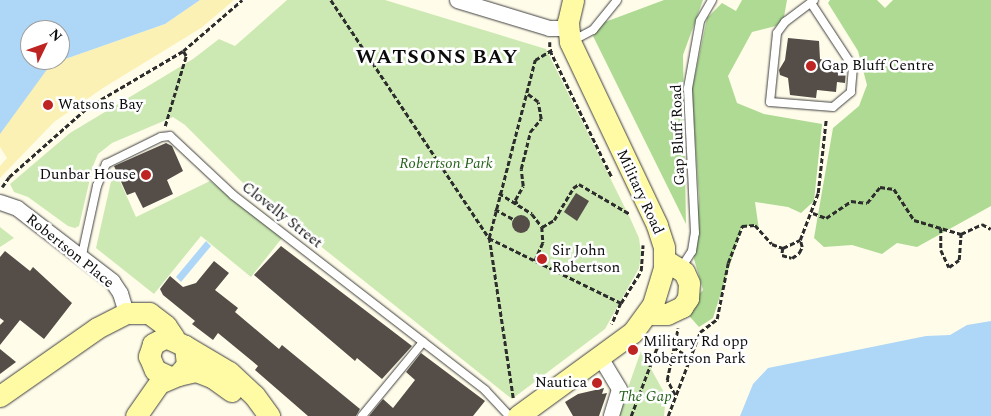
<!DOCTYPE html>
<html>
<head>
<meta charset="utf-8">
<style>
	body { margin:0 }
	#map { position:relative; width:991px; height:416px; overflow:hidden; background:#fffcea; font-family:Spectral,serif }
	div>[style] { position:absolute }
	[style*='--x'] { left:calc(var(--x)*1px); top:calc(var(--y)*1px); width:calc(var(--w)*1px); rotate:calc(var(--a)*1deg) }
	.green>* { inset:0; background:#cce9b3 }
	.forest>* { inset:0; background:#aeda93 }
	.sand>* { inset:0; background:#fbf1b5 }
	.water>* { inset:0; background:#aed7f7 }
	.building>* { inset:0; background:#544d48 }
	.round { border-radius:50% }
	.path>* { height:2.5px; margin-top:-1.25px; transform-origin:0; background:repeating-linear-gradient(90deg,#2d2d2d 0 5px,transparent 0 7.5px) }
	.roads { filter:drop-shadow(0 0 1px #3e3e3e) drop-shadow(0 0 1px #3e3e3e) }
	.lane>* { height:8px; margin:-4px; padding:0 4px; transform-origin:4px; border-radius:4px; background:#fff }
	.street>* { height:15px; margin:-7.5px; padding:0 7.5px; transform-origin:7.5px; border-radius:7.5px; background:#fff }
	.secondary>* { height:21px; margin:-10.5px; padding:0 10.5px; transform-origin:10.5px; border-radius:10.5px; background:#fffba5 }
	.dots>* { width:14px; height:14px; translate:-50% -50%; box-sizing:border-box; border:2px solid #fff; border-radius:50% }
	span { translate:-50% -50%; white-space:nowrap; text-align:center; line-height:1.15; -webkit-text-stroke:5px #fff; paint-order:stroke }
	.poi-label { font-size:15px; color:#0b0b0b }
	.left { translate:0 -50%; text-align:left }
	.right { translate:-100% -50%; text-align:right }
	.street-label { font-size:15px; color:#0b0b0b }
	.park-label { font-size:15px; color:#26631b; font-style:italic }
	.district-label { font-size:20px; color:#0b0b0b; font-weight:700; letter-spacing:1px }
	.north { position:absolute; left:20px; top:20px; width:50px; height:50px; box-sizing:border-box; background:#fff; border:1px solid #9d9d9d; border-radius:50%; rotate:48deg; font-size:14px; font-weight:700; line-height:20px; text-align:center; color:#0b0b0b }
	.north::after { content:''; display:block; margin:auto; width:18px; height:22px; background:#bd2422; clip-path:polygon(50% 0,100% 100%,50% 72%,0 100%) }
</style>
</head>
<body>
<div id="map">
	<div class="green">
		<div style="clip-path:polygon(287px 0,385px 0,546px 49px,630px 218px,639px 238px,641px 253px,639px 268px,605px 329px,512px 399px,249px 189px,185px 125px,173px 117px,112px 143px,98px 154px,93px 166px,79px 226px,75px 228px,68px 226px,28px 197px,14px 192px,10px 184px,70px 133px,193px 59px,219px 39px,235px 46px)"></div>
		<div style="clip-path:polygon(114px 168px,136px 217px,210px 181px,282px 238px,251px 277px,201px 236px,154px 294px,96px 248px)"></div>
		<div style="clip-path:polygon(0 227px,14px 238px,0 247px)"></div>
		<div style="clip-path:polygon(641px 351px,666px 396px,664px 416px,618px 416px)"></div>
	</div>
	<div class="forest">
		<div style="clip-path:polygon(664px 0,703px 0,683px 55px,686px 224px,593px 36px,605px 22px)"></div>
		<div style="clip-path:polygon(742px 0,787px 0,784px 17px,776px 26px,752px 32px,728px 76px,737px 103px,764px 114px,822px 124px,814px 201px,801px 213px,788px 207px,755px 202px,759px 230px,755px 225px,742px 227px,713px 318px,699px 327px,684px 310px,703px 290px,694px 259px,699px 199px,692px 90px,707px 18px,722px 3px,736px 11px)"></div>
		<div style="clip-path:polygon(830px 0,877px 0,885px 8px,893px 0,991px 0,991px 206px,917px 247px,897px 243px,882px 254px,852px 245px,824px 247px,814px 238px,833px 128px,859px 106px,867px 85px,858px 51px,828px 3px)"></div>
	</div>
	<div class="sand">
		<div style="clip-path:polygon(200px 0,234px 0,201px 28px,103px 88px,54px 122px,0 178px,0 166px,7px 158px,0 147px,0 127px,51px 64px,165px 24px)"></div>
	</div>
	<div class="water">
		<div style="clip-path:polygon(evenodd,0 0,200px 0,165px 24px,51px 64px,0 134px,0 0,30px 30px,60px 30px,60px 60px,30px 60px,30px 30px)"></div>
		<div style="clip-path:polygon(206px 241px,211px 246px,181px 282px,176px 277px)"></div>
		<div style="clip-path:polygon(991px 321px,991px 416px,740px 416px,753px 384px,768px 368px,926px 336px,950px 335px,967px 325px)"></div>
	</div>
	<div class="building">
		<div style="clip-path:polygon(788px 38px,819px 41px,820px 59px,843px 65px,846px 71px,845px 83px,837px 82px,836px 92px,817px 90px,816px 98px,790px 95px,788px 78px,780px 75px,779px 70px,785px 60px)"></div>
		<div style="clip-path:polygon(166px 143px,172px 146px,183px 171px,167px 180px,173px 194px,143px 208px,135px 192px,127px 195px,114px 166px)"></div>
		<div style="clip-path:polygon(576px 193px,589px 201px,577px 221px,564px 212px)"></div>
		<div class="round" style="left:512px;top:215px;width:18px;height:18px"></div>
		<div style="clip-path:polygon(281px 246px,412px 346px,382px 379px,357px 358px,355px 361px,254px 275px)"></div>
		<div style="clip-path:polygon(5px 251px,30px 271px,33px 267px,72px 303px,44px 339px,20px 320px,0 345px,0 325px,4px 321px,0 318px,0 257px)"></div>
		<div style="clip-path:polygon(214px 261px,229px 273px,215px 290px,238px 308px,235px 312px,279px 349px,282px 345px,360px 409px,356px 416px,308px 416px,255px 370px,258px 366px,218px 333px,213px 340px,192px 324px,195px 321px,163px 295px,160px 289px,170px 276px,183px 287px,196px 283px)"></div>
		<div style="clip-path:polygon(0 349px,16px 362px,0 374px)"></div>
		<div style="clip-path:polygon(421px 353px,485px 401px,473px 416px,369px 416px,383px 399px,393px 408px,415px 380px,406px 372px)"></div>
		<div style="clip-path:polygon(604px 388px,602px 394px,607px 393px,599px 416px,573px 416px,565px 402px,578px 394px)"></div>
	</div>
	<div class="path">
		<div style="--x:331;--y:0;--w:286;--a:56.4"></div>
		<div style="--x:489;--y:238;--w:147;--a:26.2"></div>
		<div style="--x:621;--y:303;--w:23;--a:113"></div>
		<div style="--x:550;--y:42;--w:8;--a:90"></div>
		<div style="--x:550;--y:50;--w:141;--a:64"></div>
		<div style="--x:165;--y:126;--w:73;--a:-73.3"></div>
		<div style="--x:186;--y:56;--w:6;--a:-121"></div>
		<div style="--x:2;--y:187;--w:12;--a:-55"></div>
		<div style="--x:9;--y:177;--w:106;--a:-41.5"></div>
		<div style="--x:88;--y:107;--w:110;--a:-30.5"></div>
		<div style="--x:183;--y:51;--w:78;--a:-40.8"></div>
		<div style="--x:499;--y:193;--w:39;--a:32"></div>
		<div style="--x:532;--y:214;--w:16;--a:52"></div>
		<div style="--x:542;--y:227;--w:16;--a:86"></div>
		<div style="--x:543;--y:243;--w:20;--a:114"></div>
		<div style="--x:517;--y:204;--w:4;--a:-117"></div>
		<div style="--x:515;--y:200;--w:16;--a:-60"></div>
		<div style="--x:523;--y:186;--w:17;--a:-97"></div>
		<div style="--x:521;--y:169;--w:38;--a:-76"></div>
		<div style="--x:530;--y:132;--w:17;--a:-50"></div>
		<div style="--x:541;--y:119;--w:17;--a:-100"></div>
		<div style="--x:538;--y:102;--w:15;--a:-143"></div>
		<div style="--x:495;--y:209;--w:21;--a:29"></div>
		<div style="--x:813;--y:213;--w:14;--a:21"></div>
		<div style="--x:826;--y:218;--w:30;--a:-34"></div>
		<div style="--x:851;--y:201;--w:16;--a:7"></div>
		<div style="--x:867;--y:203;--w:21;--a:-51"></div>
		<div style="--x:880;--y:187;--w:14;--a:8"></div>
		<div style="--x:894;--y:189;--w:37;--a:57"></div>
		<div style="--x:914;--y:220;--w:49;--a:16.6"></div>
		<div style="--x:961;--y:234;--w:23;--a:-25"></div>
		<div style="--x:982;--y:224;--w:10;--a:29"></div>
		<div style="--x:542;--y:227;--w:14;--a:-30"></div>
		<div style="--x:554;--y:220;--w:37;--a:-59"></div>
		<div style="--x:573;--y:188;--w:7;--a:-34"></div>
		<div style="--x:579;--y:184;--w:59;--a:30.5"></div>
		<div style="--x:941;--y:228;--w:22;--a:90"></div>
		<div style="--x:941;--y:250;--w:19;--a:65"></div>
		<div style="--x:949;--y:267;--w:12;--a:-35"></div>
		<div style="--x:959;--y:260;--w:26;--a:-86"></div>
		<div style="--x:783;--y:248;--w:19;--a:-25"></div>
		<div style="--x:621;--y:303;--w:38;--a:-58"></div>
		<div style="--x:641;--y:271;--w:26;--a:-86"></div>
		<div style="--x:654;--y:335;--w:41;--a:32.2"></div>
		<div style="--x:675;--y:395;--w:17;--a:-118"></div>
		<div style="--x:667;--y:380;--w:53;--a:-78.1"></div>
		<div style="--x:513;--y:398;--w:162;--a:-98.5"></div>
		<div style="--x:489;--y:238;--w:184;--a:-75.5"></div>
		<div style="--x:535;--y:60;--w:21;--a:-31"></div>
		<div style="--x:631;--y:416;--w:71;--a:-69.3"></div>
		<div style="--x:656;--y:350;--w:21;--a:-61"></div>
		<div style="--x:668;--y:416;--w:90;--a:-69.1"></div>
		<div style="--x:700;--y:332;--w:21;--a:-37"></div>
		<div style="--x:717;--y:319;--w:57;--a:-78.9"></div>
		<div style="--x:728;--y:263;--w:40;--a:-69"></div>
		<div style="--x:742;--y:226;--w:13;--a:-4"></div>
		<div style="--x:755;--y:225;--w:25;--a:48"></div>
		<div style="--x:772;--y:244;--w:12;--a:20"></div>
		<div style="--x:783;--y:248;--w:7;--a:98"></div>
		<div style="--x:782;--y:255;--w:10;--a:17"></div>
		<div style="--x:792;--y:258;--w:9;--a:-36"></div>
		<div style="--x:799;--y:253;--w:7;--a:-63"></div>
		<div style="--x:802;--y:247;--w:7;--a:-106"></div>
		<div style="--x:800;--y:240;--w:50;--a:-69"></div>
		<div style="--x:818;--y:193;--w:74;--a:-83.8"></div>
	</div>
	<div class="roads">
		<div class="lane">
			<div style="--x:811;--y:3;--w:77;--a:56.7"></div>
			<div style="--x:853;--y:67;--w:25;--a:95"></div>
			<div style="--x:851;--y:92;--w:23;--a:140"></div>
			<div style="--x:833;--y:107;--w:63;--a:-175.5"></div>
			<div style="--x:770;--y:102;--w:69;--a:-84.2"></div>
			<div style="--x:777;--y:33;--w:14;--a:-54"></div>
			<div style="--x:785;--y:22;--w:36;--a:-37"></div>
			<div style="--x:572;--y:41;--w:24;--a:-28"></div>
			<div style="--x:593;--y:30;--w:38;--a:-51"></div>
			<div style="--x:79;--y:255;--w:6;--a:-51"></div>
			<div style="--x:83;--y:250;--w:66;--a:-77.7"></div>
			<div style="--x:97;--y:186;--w:24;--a:-68"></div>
			<div style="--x:106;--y:164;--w:61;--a:-26.1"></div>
			<div style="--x:161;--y:137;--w:9;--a:-6"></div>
			<div style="--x:170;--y:136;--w:86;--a:43.1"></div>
			<div style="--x:233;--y:195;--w:319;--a:37.7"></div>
			<div style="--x:485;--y:390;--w:35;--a:47"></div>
			<div style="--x:681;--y:268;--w:20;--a:-57"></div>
			<div style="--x:692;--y:251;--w:18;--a:-81"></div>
			<div style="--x:695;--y:233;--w:145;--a:-92.8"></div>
			<div style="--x:688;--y:88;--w:68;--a:-79.8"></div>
			<div style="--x:700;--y:21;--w:24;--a:-60"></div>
			<div style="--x:362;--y:416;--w:96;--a:-50.5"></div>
		</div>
		<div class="street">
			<div style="--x:457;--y:0;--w:96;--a:16.9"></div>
			<div style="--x:549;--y:28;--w:19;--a:0"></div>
			<div style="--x:0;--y:202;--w:18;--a:19"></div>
			<div style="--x:17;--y:208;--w:120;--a:37.5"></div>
			<div style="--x:112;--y:281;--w:14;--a:56"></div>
			<div style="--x:120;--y:293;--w:21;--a:73"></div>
			<div style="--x:600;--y:357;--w:37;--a:59"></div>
			<div style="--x:619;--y:389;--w:28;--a:107"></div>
		</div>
		<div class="secondary">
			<div style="--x:647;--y:314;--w:20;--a:0"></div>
			<div style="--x:667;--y:314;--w:17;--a:-25"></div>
			<div style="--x:682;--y:307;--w:11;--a:-56"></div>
			<div style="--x:688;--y:298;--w:15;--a:-86"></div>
			<div style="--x:689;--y:283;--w:12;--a:-114"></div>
			<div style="--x:684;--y:272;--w:22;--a:-148"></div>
			<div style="--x:185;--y:346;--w:51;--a:30.6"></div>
			<div style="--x:229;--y:372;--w:34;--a:43"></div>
			<div style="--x:254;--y:395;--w:26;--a:54"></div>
			<div style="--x:178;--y:375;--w:18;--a:-13"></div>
			<div style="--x:196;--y:371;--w:17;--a:21"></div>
			<div style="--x:212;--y:377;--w:24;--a:36"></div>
			<div style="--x:0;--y:396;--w:118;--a:-35"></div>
			<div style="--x:97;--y:328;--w:33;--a:-27"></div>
			<div style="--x:126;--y:313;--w:23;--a:0"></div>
			<div style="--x:149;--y:313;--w:21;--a:37"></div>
			<div style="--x:166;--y:326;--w:14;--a:56"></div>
			<div style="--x:136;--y:416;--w:40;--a:-55.1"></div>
			<div style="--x:159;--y:383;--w:21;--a:-23"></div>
			<div style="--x:178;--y:375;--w:13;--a:-48"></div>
			<div style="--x:187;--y:365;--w:19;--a:-96"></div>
			<div style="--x:185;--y:346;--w:21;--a:-155"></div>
			<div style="--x:166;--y:337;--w:15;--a:152"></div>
			<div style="--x:153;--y:344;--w:13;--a:108"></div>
			<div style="--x:149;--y:356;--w:15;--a:67"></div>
			<div style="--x:155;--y:370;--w:17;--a:25"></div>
			<div style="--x:518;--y:416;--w:142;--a:-36.1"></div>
			<div style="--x:633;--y:332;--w:34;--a:-54"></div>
			<div style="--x:653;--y:304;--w:38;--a:-73"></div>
			<div style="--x:664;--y:268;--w:21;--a:-90"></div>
			<div style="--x:664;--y:247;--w:23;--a:-108"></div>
			<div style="--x:657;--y:225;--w:203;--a:-115.4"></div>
			<div style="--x:570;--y:42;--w:20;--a:-96"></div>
			<div style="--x:568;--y:22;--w:23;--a:-77"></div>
		</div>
	</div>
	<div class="dots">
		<div style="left:811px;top:66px;background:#bd2422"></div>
		<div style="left:48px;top:105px;background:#bd2422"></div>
		<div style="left:146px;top:175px;background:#bd2422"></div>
		<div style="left:542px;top:259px;background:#bd2422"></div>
		<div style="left:633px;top:350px;background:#bd2422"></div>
		<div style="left:597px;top:383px;background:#bd2422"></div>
	</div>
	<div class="poi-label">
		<span class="left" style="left:821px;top:66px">Gap Bluff Centre</span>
		<span class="left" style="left:58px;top:105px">Watsons Bay</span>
		<span class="right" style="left:136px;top:175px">Dunbar House</span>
		<span class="left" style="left:552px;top:259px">Sir John<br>Robertson</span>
		<span class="left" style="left:643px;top:350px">Military Rd opp<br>Robertson Park</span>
		<span class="right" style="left:587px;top:383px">Nautica</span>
	</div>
	<div class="street-label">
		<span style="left:678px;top:135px;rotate:-92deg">Gap Bluff Road</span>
		<span style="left:640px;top:192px;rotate:65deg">Military Road</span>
		<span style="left:282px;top:215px;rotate:38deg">Clovelly Street</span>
		<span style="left:70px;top:251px;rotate:39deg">Robertson Place</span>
	</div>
	<div class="park-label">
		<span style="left:446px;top:164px">Robertson Park</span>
		<span style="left:645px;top:397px">The Gap</span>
	</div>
	<div class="district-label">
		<span style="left:437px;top:57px">WATSONS BAY</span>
	</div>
	<div class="north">N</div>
</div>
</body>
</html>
